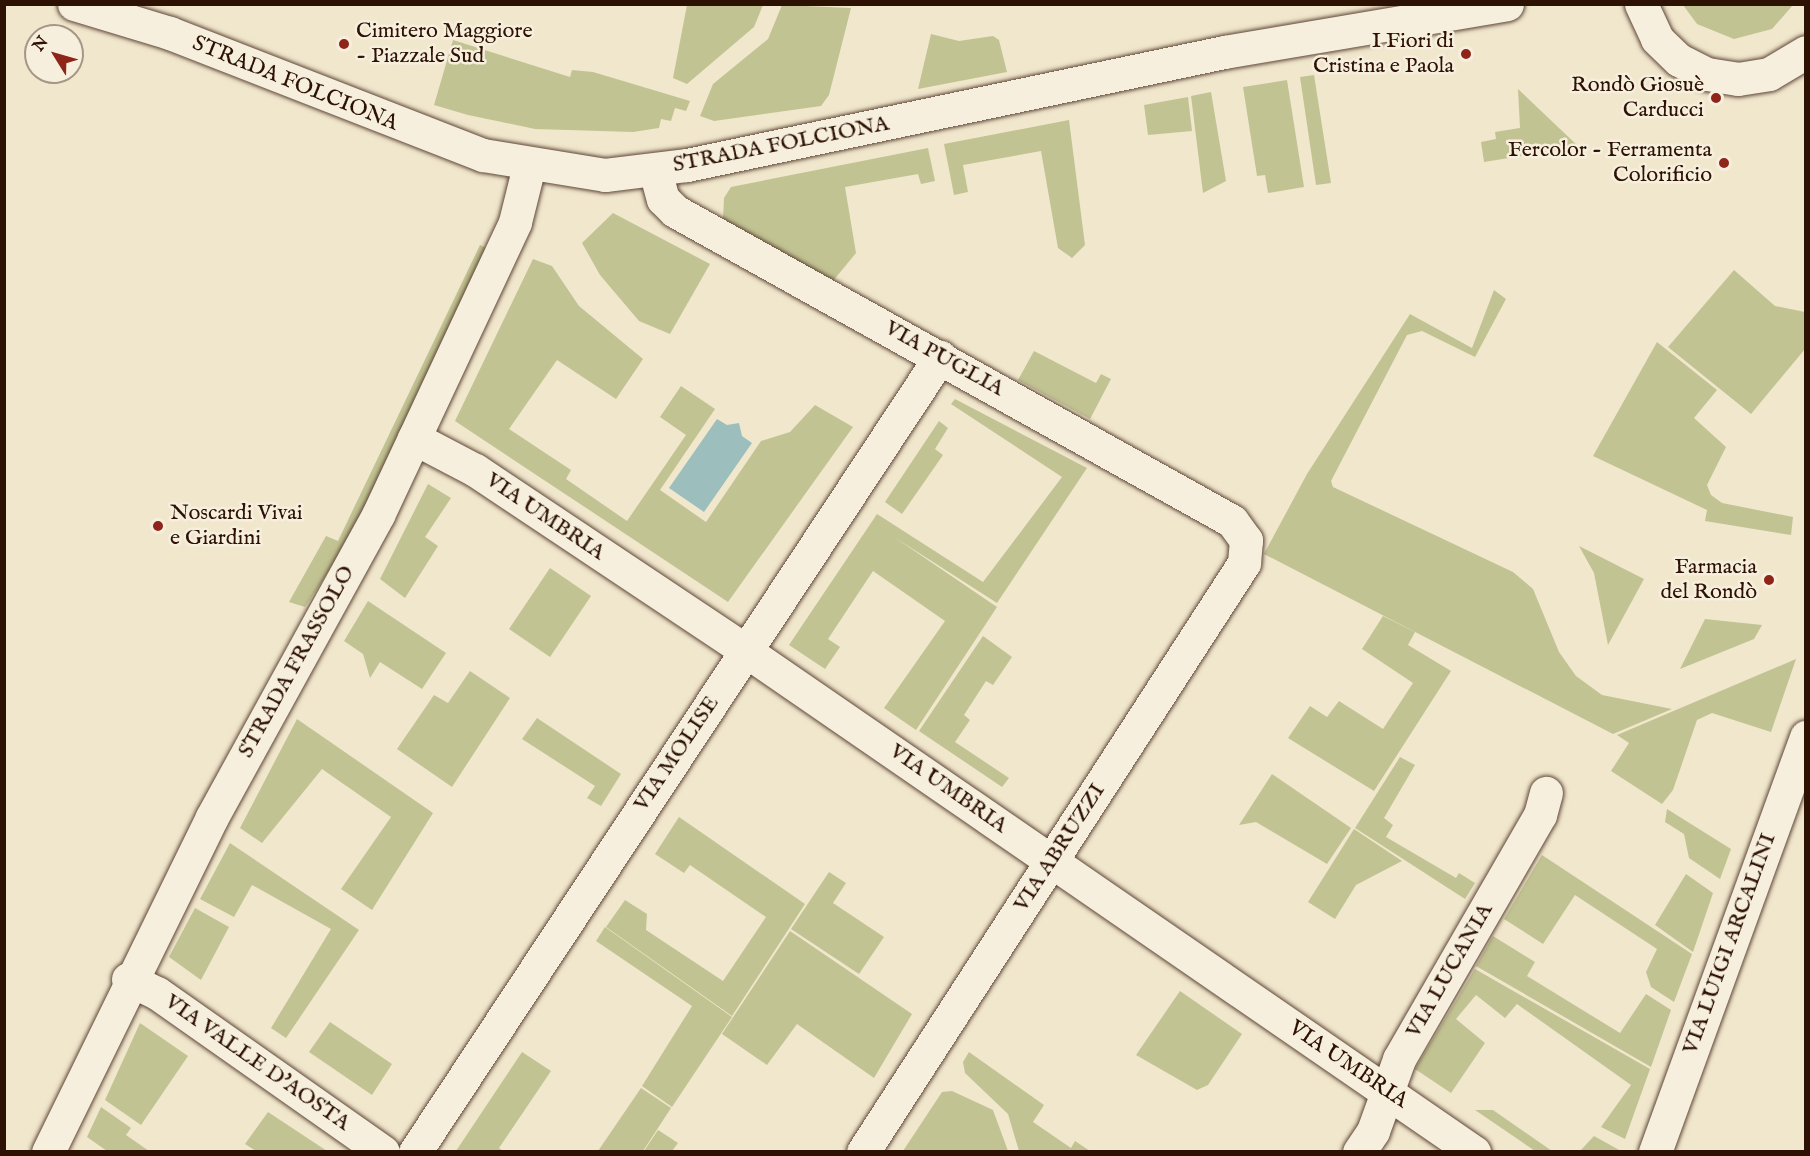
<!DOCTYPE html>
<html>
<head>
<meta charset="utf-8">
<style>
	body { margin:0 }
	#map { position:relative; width:1810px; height:1156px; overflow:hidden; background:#f1e7cd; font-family:"IM FELL English",serif }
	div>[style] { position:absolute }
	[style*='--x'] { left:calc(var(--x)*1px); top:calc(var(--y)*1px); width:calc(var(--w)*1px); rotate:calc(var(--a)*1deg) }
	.green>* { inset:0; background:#c2c393 }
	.water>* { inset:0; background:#9cbfbd }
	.roads { filter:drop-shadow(0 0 2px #5e4636) drop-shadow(0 0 2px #5e4636) }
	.minor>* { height:33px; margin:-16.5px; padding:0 16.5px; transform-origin:16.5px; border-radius:16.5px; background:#f6efde }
	.dots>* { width:16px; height:16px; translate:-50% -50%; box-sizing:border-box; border:3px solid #f6efde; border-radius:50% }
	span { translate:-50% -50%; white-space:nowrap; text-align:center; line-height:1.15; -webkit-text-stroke:5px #f6efde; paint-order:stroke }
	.poi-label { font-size:22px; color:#2d1103 }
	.left { translate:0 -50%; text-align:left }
	.right { translate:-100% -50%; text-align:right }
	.street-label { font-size:22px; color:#2d1103 }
	.frame { position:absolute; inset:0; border:6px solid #2d1103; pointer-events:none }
	.north { position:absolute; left:24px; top:24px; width:60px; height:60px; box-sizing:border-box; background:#f6efde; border:2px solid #a69686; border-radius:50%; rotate:307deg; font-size:16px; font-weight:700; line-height:24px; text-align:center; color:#2d1103 }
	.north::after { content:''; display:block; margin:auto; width:21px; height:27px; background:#8f2418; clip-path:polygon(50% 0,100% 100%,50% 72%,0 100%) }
</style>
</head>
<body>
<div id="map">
	<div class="green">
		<div style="clip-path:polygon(687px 5px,763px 5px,754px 27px,687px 84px,673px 78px)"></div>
		<div style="clip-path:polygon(782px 5px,851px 8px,829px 95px,821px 106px,714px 121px,700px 116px,713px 84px,768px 39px)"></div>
		<div style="clip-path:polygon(1683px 5px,1683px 4px,1793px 5px,1772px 29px,1734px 39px,1697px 24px)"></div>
		<div style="clip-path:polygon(931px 34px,959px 41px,993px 36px,999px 40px,1007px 72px,918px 89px)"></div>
		<div style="clip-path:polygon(453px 40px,570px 77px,572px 70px,593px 72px,690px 101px,686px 111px,675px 108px,671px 121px,661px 119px,659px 128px,633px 132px,535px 129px,468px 115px,434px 105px)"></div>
		<div style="clip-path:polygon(1314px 75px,1331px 183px,1316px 185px,1300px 77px)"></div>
		<div style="clip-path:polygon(1287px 80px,1304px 187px,1268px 193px,1265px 175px,1257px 176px,1243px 87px)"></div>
		<div style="clip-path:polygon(1518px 89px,1579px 147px,1484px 162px,1481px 142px,1496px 139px,1495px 132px,1520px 128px)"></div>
		<div style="clip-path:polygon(1211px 92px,1226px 181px,1203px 193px,1191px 96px)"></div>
		<div style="clip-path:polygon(1188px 97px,1192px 131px,1148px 135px,1144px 105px)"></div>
		<div style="clip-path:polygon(1069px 120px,1085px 245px,1072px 258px,1058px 248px,1041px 151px,963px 165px,968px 192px,954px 195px,944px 144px)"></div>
		<div style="clip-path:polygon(928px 148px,935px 181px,921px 184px,918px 174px,845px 187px,856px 253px,833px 281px,723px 219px,724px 198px,731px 187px)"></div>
		<div style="clip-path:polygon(613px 213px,710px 264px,670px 334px,639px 321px,600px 275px,582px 243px)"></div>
		<div style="clip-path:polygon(480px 245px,488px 249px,346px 545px,305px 607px,289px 602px,326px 536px,338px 541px)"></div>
		<div style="clip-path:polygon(533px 259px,552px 266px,579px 306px,643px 359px,616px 399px,557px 360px,509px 429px,571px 470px,566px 479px,627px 521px,686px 435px,660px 417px,681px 386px,715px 409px,660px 490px,706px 522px,761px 441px,790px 432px,815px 405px,853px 427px,728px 602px,455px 421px)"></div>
		<div style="clip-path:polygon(1734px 270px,1775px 306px,1805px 312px,1805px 349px,1751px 414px,1668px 347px)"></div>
		<div style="clip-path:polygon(1494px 290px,1506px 299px,1475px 357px,1422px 331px,1407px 335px,1331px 481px,1333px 487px,1513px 572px,1533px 589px,1559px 652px,1576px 676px,1602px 695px,1672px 709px,1613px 734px,1264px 554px,1307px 474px,1410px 314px,1472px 348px)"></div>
		<div style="clip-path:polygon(1657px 342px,1717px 390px,1694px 418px,1726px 447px,1707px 485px,1711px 495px,1722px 503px,1793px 517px,1791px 535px,1705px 521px,1707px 510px,1593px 456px)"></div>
		<div style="clip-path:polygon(1034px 351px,1096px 383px,1101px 374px,1111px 379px,1090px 419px,1018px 380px)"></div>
		<div style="clip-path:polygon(955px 399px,1087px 468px,997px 603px,894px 537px,997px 607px,916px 730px,884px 708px,945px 621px,873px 571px,828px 639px,840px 647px,825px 669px,789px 645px,877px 514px,983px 582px,1062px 477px,951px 404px)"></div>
		<div style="clip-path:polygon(939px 421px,948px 428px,935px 449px,943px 455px,902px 514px,885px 502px)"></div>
		<div style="clip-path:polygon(428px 484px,451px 498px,425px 537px,438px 546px,405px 598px,380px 579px)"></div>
		<div style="clip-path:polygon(1579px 546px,1644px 579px,1608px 645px,1594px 573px)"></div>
		<div style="clip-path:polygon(550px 568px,591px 596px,550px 657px,509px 629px)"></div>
		<div style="clip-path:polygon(368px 601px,446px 653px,422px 689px,380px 662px,370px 678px,363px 654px,344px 641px)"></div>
		<div style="clip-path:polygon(1383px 616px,1415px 632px,1408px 645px,1451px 671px,1374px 791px,1288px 738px,1310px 706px,1327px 717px,1339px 701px,1383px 729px,1413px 683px,1362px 649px)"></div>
		<div style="clip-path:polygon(1705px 619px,1762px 625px,1754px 639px,1680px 669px)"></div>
		<div style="clip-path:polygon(983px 636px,1012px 657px,993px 685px,986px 681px,964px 715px,970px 720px,955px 742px,1009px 778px,1002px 787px,919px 731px)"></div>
		<div style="clip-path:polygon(1796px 659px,1771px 732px,1712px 713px,1697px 720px,1673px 790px,1662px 804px,1611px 771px,1629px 743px,1617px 735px)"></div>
		<div style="clip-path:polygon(470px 671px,510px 698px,452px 787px,397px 749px,434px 695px,448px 703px)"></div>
		<div style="clip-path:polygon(537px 718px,621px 774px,601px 806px,587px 798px,595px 786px,522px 739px)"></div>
		<div style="clip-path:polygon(297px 719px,433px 813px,372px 910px,341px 889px,391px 817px,322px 769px,262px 843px,240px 828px)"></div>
		<div style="clip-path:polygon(1400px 757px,1415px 765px,1384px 818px,1393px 825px,1386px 837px,1456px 878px,1459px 873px,1475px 883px,1465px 899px,1355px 828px)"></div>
		<div style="clip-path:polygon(1272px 774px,1351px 828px,1327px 864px,1256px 822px,1239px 825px)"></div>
		<div style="clip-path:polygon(1667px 809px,1731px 849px,1720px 879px,1689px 858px,1684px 834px,1665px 822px)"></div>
		<div style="clip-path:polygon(679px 817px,805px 904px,732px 1016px,606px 927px,625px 900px,647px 914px,646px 930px,723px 981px,766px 917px,690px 865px,684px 873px,655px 854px)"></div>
		<div style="clip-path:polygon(1354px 829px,1402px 861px,1356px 885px,1335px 919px,1308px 902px)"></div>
		<div style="clip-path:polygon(230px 843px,359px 930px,286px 1038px,271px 1028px,331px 929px,252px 885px,234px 917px,200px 899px)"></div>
		<div style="clip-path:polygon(1542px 855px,1692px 954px,1674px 1002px,1651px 987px,1646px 972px,1657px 949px,1575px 895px,1543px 944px,1504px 919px)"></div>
		<div style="clip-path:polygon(829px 872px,846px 883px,833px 903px,884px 937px,859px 974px,791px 929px)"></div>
		<div style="clip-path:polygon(1686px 874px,1713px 893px,1693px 952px,1655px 925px)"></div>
		<div style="clip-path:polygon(195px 908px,229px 927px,201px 980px,169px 957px)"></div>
		<div style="clip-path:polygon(605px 927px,732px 1017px,672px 1107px,642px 1086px,692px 1006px,596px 941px)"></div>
		<div style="clip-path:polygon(790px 931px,912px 1014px,874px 1078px,797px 1024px,767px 1065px,722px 1034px)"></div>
		<div style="clip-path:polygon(1493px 936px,1535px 962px,1527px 976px,1620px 1033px,1646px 994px,1671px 1010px,1651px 1067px,1476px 966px)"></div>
		<div style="clip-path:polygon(1475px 969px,1650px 1069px,1625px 1139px,1601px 1127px,1631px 1085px,1517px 1004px,1505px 1018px,1476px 995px,1456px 1019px,1485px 1043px,1451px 1093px,1415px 1069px)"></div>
		<div style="clip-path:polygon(1180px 991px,1242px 1034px,1208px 1085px,1197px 1090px,1136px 1055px)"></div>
		<div style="clip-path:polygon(330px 1022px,392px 1064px,372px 1095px,309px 1052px)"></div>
		<div style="clip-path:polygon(140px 1023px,188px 1056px,141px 1125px,105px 1100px)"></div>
		<div style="clip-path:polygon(522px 1052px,551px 1071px,499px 1148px,503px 1151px,456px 1151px)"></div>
		<div style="clip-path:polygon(969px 1052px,1044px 1105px,1033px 1122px,1071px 1148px,1075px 1141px,1090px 1151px,1019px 1151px,1008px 1114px,965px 1073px,963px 1062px)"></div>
		<div style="clip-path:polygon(641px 1088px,671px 1108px,643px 1151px,598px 1151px)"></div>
		<div style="clip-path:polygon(952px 1091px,993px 1110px,1008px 1151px,903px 1151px,942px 1092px)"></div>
		<div style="clip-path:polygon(101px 1107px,131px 1128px,126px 1135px,149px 1151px,107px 1151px,87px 1137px)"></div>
		<div style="clip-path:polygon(1475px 1110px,1493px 1110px,1552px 1151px,1535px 1151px)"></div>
		<div style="clip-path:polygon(268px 1112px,327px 1151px,256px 1151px,245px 1144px)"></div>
		<div style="clip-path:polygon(658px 1130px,678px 1143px,672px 1151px,644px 1151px)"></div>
		<div style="clip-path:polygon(1594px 1136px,1621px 1151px,1580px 1151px)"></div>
	</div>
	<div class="water">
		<div style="clip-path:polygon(717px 419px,727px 425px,739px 423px,742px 436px,752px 443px,704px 512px,669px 488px)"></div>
	</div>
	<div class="roads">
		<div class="minor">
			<div style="--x:74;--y:4;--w:100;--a:16.8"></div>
			<div style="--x:170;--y:33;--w:336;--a:21.3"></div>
			<div style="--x:483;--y:155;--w:124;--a:9.3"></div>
			<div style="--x:605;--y:175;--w:83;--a:-7"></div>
			<div style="--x:687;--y:165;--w:549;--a:-11.88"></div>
			<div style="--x:1224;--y:52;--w:287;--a:-9.6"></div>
			<div style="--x:1641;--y:4;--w:38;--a:65"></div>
			<div style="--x:1657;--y:39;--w:30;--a:44"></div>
			<div style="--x:1679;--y:60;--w:31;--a:27"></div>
			<div style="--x:1707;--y:74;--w:31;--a:9"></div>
			<div style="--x:1738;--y:79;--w:31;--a:-9"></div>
			<div style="--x:1769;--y:74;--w:43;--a:-30.7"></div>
			<div style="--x:655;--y:170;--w:30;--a:75"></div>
			<div style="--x:663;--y:199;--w:17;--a:45"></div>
			<div style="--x:675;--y:211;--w:637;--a:29.1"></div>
			<div style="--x:1232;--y:521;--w:24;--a:54"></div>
			<div style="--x:1246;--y:540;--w:23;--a:95"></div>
			<div style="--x:1244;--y:563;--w:701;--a:122.9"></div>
			<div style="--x:414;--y:438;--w:69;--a:27.7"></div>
			<div style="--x:475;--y:470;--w:326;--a:33.7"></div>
			<div style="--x:746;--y:651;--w:884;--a:34.54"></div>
			<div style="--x:128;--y:979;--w:32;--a:26"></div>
			<div style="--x:157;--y:993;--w:276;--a:35.1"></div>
			<div style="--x:48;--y:1152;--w:373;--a:-63.9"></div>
			<div style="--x:212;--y:817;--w:345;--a:-61.2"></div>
			<div style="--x:378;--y:515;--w:323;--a:-64.9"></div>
			<div style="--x:515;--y:222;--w:58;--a:-76"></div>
			<div style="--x:415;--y:1152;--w:953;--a:-56.56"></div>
			<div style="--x:1359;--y:1152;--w:25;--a:-56"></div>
			<div style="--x:1373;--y:1131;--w:77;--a:-70.1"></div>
			<div style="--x:1399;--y:1059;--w:282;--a:-60"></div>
			<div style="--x:1540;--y:815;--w:23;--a:-75"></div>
			<div style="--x:1655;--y:1152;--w:442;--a:-70"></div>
		</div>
	</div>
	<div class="dots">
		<div style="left:344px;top:44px;background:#8f2418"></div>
		<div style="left:1466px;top:54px;background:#8f2418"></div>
		<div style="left:1716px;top:98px;background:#8f2418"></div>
		<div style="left:1724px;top:163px;background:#8f2418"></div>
		<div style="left:158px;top:526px;background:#8f2418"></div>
		<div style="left:1769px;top:580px;background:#8f2418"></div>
	</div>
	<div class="poi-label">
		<span class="left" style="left:356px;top:44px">Cimitero Maggiore<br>- Piazzale Sud</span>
		<span class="right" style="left:1454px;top:54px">I Fiori di<br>Cristina e Paola</span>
		<span class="right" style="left:1704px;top:98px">Rondò Giosuè<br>Carducci</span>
		<span class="right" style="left:1712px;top:163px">Fercolor - Ferramenta<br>Colorificio</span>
		<span class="left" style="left:170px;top:526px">Noscardi Vivai<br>e Giardini</span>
		<span class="right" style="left:1757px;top:580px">Farmacia<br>del Rondò</span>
	</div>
	<div class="street-label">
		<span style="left:295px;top:84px;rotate:22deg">STRADA FOLCIONA</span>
		<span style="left:781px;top:145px;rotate:-11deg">STRADA FOLCIONA</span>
		<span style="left:944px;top:359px;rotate:29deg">VIA PUGLIA</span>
		<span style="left:545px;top:517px;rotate:34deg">VIA UMBRIA</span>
		<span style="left:297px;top:662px;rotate:-61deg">STRADA FRASSOLO</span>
		<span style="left:677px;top:754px;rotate:-56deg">VIA MOLISE</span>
		<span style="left:948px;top:789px;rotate:35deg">VIA UMBRIA</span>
		<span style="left:1060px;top:848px;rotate:-57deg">VIA ABRUZZI</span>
		<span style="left:1730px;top:944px;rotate:-70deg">VIA LUIGI ARCALINI</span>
		<span style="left:1450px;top:971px;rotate:-60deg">VIA LUCANIA</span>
		<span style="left:257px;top:1063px;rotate:35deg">VIA VALLE D'AOSTA</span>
		<span style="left:1348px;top:1065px;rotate:34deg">VIA UMBRIA</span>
	</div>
	<div class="frame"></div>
	<div class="north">N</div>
</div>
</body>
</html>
